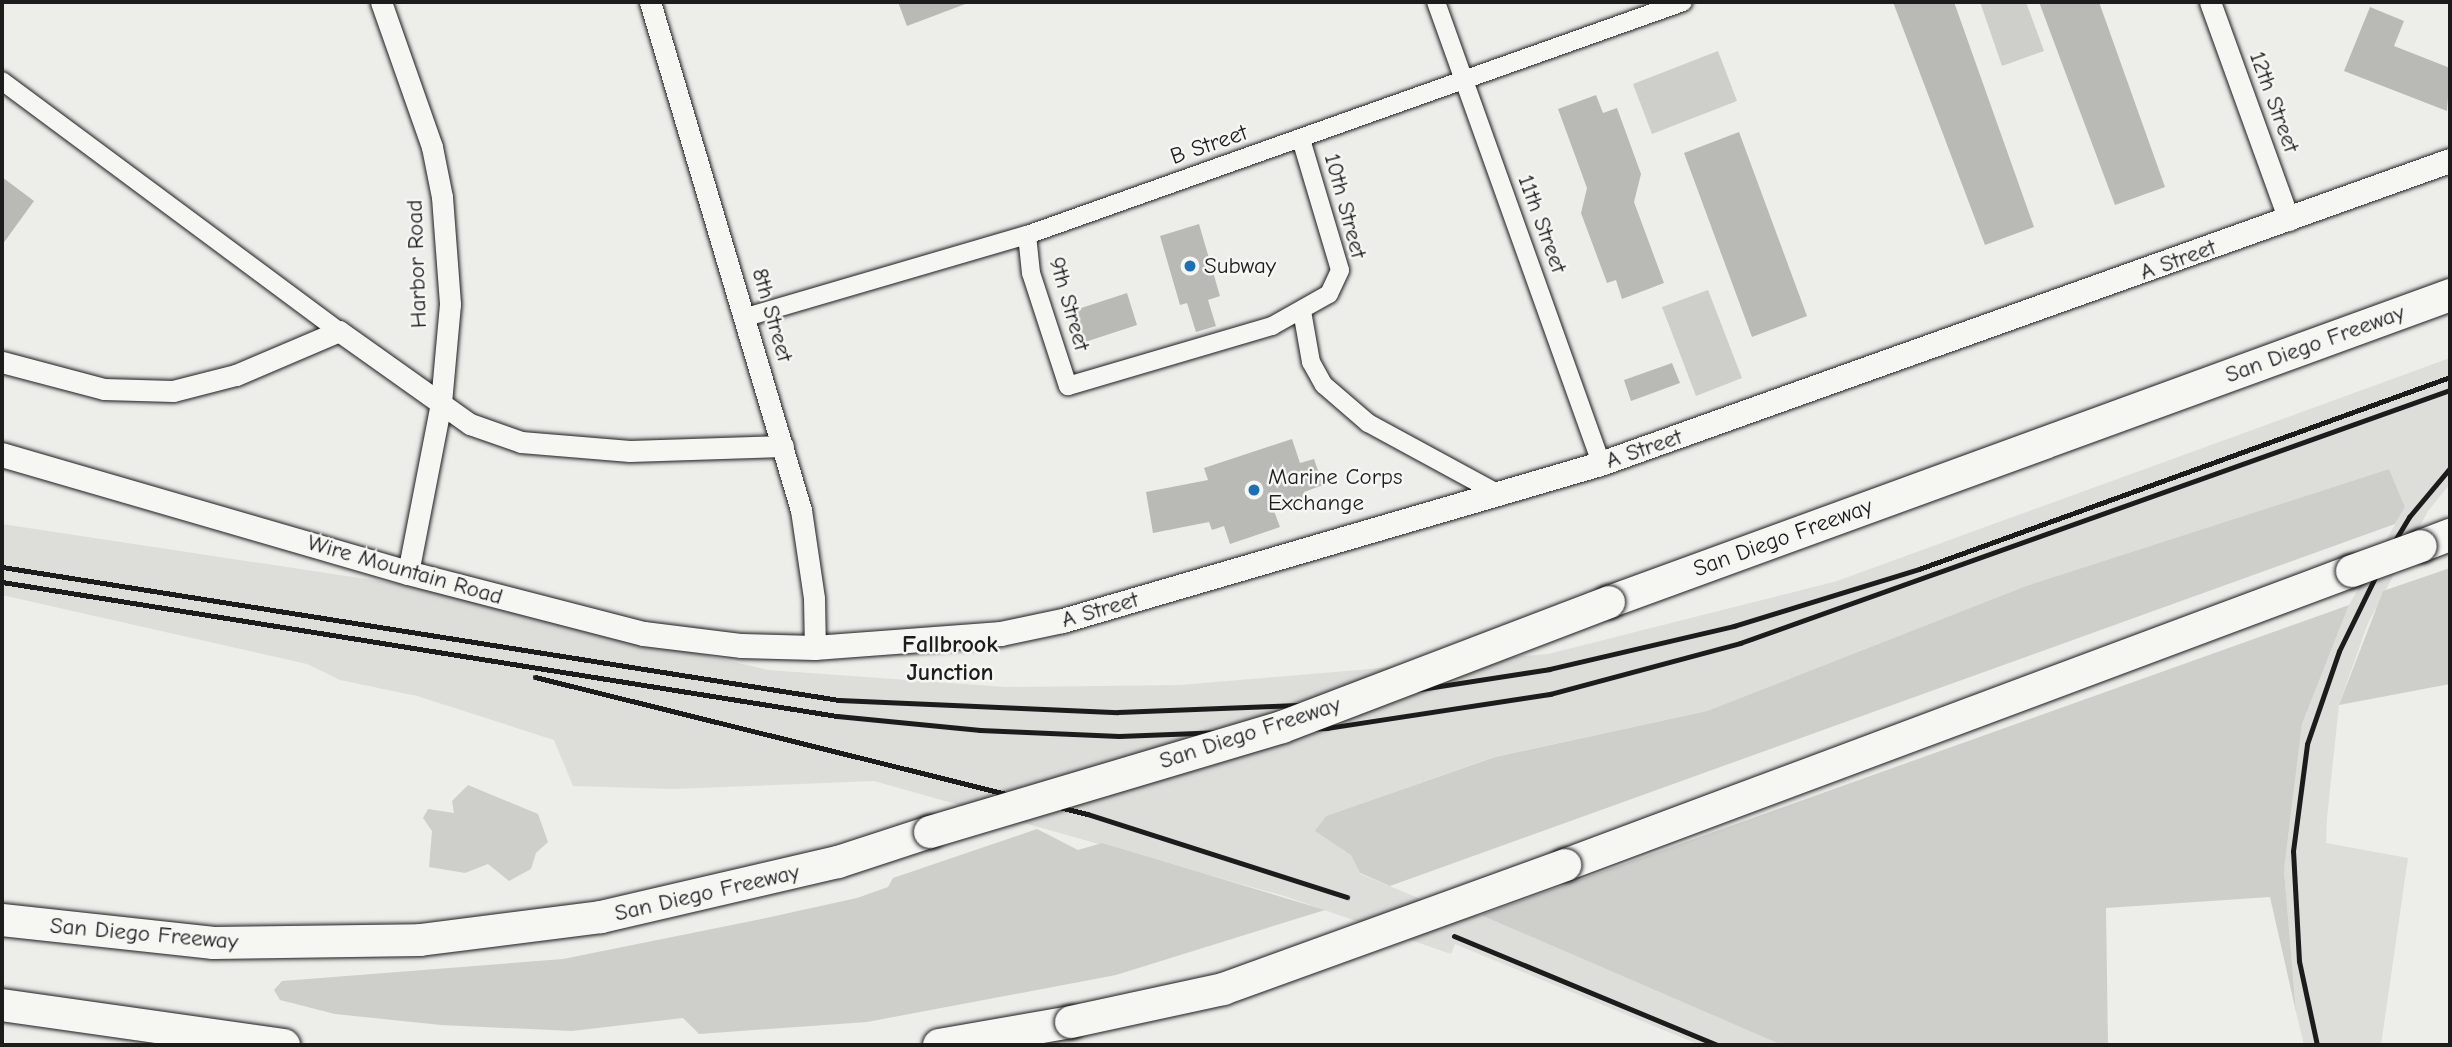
<!DOCTYPE html>
<html>
<head>
<meta charset="utf-8">
<style>
	body { margin:0 }
	#map { position:relative; width:2452px; height:1047px; overflow:hidden; background:#edede9; font-family:"Comic Neue",sans-serif }
	div>[style] { position:absolute }
	[style*='--x'] { left:calc(var(--x)*1px); top:calc(var(--y)*1px); width:calc(var(--w)*1px); rotate:calc(var(--a)*1deg) }
	.built>* { inset:0; background:#ddddda }
	.green>* { inset:0; background:#cececb }
	.building>* { inset:0; background:#b9b9b6 }
	.roads { filter:drop-shadow(0 0 2px #1c1c1c) drop-shadow(0 0 2px #1c1c1c) }
	.minor>* { height:18px; margin:-9px; padding:0 9px; transform-origin:9px; border-radius:9px; background:#f6f6f2 }
	.tertiary>* { height:21px; margin:-10.5px; padding:0 10.5px; transform-origin:10.5px; border-radius:10.5px; background:#f6f6f2 }
	.secondary>* { height:24px; margin:-12px; padding:0 12px; transform-origin:12px; border-radius:12px; background:#f6f6f2 }
	.motorway>* { height:32px; margin:-16px; padding:0 16px; transform-origin:16px; border-radius:16px; background:#f6f6f2 }
	.rail>* { height:5px; margin:-2.5px; padding:0 2.5px; transform-origin:2.5px; border-radius:2.5px; background:#1c1c1c }
	.bridges { filter:drop-shadow(0 0 2px #1c1c1c) drop-shadow(0 0 2px #1c1c1c) }
	.motorway-bridge>* { height:32px; margin:-16px; padding:0 16px; transform-origin:16px; border-radius:16px; background:#f6f6f2 }
	.dots>* { width:19px; height:19px; translate:-50% -50%; box-sizing:border-box; border:4px solid #f6f6f2; border-radius:50% }
	span { translate:-50% -50%; white-space:nowrap; text-align:center; line-height:1.15; -webkit-text-stroke:5px #f6f6f2; paint-order:stroke }
	.street-label { font-size:23px; color:#1c1c1c }
	.poi-label { font-size:23px; color:#1c1c1c }
	.left { translate:0 -50%; text-align:left }
	.neighbourhood-label { font-size:24px; color:#1c1c1c; font-weight:700 }
	.frame { position:absolute; inset:0; border:4px solid #1c1c1c; pointer-events:none }
</style>
</head>
<body>
<div id="map">
	<div class="built">
		<div style="clip-path:polygon(2450px 358px,2450px 484px,2428px 511px,2368px 623px,2339px 705px,2327px 818px,2326px 843px,2408px 858px,2381px 1045px,2304px 1045px,2296px 1012px,2284px 870px,2302px 724px,2349px 605px,2405px 507px,2389px 469px,2026px 586px,1707px 711px,1494px 757px,1326px 816px,1316px 831px,1352px 855px,1360px 874px,1465px 917px,1482px 915px,1782px 1045px,1700px 1045px,1455px 944px,1451px 954px,1284px 896px,874px 781px,673px 789px,573px 786px,554px 740px,417px 696px,340px 680px,307px 664px,2px 595px,2px 524px,399px 584px,768px 670px,1006px 687px,1180px 685px,1548px 654px,1837px 581px)"></div>
	</div>
	<div class="green">
		<div style="clip-path:polygon(1980px 2px,2026px 2px,2044px 51px,2002px 66px)"></div>
		<div style="clip-path:polygon(1718px 51px,1737px 101px,1652px 134px,1633px 84px)"></div>
		<div style="clip-path:polygon(1708px 290px,1742px 378px,1696px 396px,1662px 307px)"></div>
		<div style="clip-path:polygon(2389px 469px,2405px 507px,2395px 524px,1390px 886px,1360px 873px,1351px 855px,1315px 831px,1326px 816px,1495px 757px,1707px 711px,2026px 586px)"></div>
		<div style="clip-path:polygon(2450px 568px,2450px 684px,2339px 705px,2383px 591px)"></div>
		<div style="clip-path:polygon(2349px 605px,2302px 724px,2284px 870px,2296px 1012px,2270px 897px,2106px 908px,2108px 1045px,1782px 1045px,1481px 915px)"></div>
		<div style="clip-path:polygon(468px 785px,538px 814px,548px 842px,536px 853px,531px 869px,509px 881px,488px 864px,465px 873px,429px 867px,432px 831px,423px 818px,428px 809px,454px 813px,452px 801px)"></div>
		<div style="clip-path:polygon(1037px 829px,1078px 850px,1102px 843px,1325px 910px,1116px 975px,867px 1022px,699px 1034px,683px 1018px,572px 1031px,441px 1025px,335px 1014px,280px 1000px,274px 990px,282px 981px,563px 959px,766px 918px,857px 898px,888px 887px,893px 878px)"></div>
	</div>
	<div class="building">
		<div style="clip-path:polygon(898px 2px,968px 2px,968px 3px,907px 26px)"></div>
		<div style="clip-path:polygon(1893px 2px,1954px 2px,2034px 227px,1985px 245px)"></div>
		<div style="clip-path:polygon(2039px 2px,2099px 2px,2165px 187px,2115px 205px)"></div>
		<div style="clip-path:polygon(2370px 7px,2404px 21px,2394px 46px,2450px 68px,2447px 111px,2344px 71px)"></div>
		<div style="clip-path:polygon(1596px 95px,1603px 113px,1617px 108px,1641px 174px,1634px 202px,1664px 283px,1622px 299px,1616px 280px,1607px 283px,1581px 213px,1587px 188px,1558px 109px)"></div>
		<div style="clip-path:polygon(1739px 132px,1807px 316px,1752px 337px,1684px 153px)"></div>
		<div style="clip-path:polygon(2px 177px,34px 201px,2px 245px)"></div>
		<div style="clip-path:polygon(1199px 224px,1220px 296px,1208px 300px,1216px 326px,1196px 332px,1187px 303px,1180px 305px,1160px 236px)"></div>
		<div style="clip-path:polygon(1127px 293px,1137px 325px,1079px 344px,1069px 312px)"></div>
		<div style="clip-path:polygon(1672px 363px,1680px 383px,1631px 401px,1624px 380px)"></div>
		<div style="clip-path:polygon(1292px 439px,1300px 463px,1314px 459px,1323px 485px,1304px 492px,1307px 500px,1274px 511px,1280px 527px,1230px 544px,1224px 526px,1212px 530px,1209px 522px,1153px 533px,1146px 492px,1208px 480px,1204px 468px)"></div>
	</div>
	<div class="roads">
		<div class="minor">
			<div style="--x:1436;--y:2;--w:491;--a:70.3"></div>
			<div style="--x:2;--y:81;--w:420;--a:36.6"></div>
			<div style="--x:1027;--y:235;--w:38;--a:84"></div>
			<div style="--x:1031;--y:273;--w:119;--a:71.9"></div>
			<div style="--x:1068;--y:386;--w:213;--a:-16.4"></div>
			<div style="--x:1272;--y:326;--w:65;--a:-29.3"></div>
			<div style="--x:1329;--y:294;--w:26;--a:-65"></div>
			<div style="--x:1340;--y:270;--w:137;--a:-106.6"></div>
			<div style="--x:1302;--y:311;--w:52;--a:80"></div>
			<div style="--x:1311;--y:362;--w:26;--a:61"></div>
			<div style="--x:1324;--y:385;--w:58;--a:40.8"></div>
			<div style="--x:1368;--y:423;--w:149;--a:28.5"></div>
			<div style="--x:746;--y:317;--w:293;--a:-16.3"></div>
			<div style="--x:1027;--y:235;--w:696;--a:-19.55"></div>
		</div>
		<div class="tertiary">
			<div style="--x:381;--y:2;--w:154;--a:70.6"></div>
			<div style="--x:432;--y:147;--w:51;--a:78.7"></div>
			<div style="--x:442;--y:197;--w:107;--a:85.7"></div>
			<div style="--x:450;--y:304;--w:99;--a:95.2"></div>
			<div style="--x:441;--y:403;--w:173;--a:101"></div>
			<div style="--x:650;--y:2;--w:530;--a:73.45"></div>
			<div style="--x:801;--y:510;--w:89;--a:81.6"></div>
			<div style="--x:814;--y:598;--w:50;--a:88.9"></div>
			<div style="--x:2210;--y:2;--w:232;--a:70.1"></div>
			<div style="--x:2;--y:362;--w:106;--a:14.8"></div>
			<div style="--x:104;--y:389;--w:69;--a:1.7"></div>
			<div style="--x:173;--y:391;--w:65;--a:-14.3"></div>
			<div style="--x:236;--y:375;--w:112;--a:-23.1"></div>
			<div style="--x:339;--y:331;--w:161;--a:35.4"></div>
			<div style="--x:470;--y:424;--w:54;--a:19.4"></div>
			<div style="--x:521;--y:442;--w:109;--a:4.7"></div>
			<div style="--x:630;--y:451;--w:153;--a:-1.9"></div>
		</div>
		<div class="secondary">
			<div style="--x:2;--y:455;--w:423;--a:16.2"></div>
			<div style="--x:408;--y:573;--w:244;--a:14.5"></div>
			<div style="--x:644;--y:634;--w:99;--a:7"></div>
			<div style="--x:742;--y:646;--w:73;--a:1.6"></div>
			<div style="--x:815;--y:648;--w:187;--a:-4.3"></div>
			<div style="--x:1001;--y:634;--w:63;--a:-11.8"></div>
			<div style="--x:1063;--y:621;--w:560;--a:-16.27"></div>
			<div style="--x:1601;--y:464;--w:901;--a:-19.64"></div>
		</div>
		<div class="motorway">
			<div style="--x:2421;--y:546;--w:31;--a:-21"></div>
			<div style="--x:1609;--y:602;--w:895;--a:-20.05"></div>
			<div style="--x:1565;--y:865;--w:840;--a:-20.48"></div>
			<div style="--x:2;--y:920;--w:213;--a:6.2"></div>
			<div style="--x:214;--y:943;--w:206;--a:-0.8"></div>
			<div style="--x:420;--y:940;--w:182;--a:-7.2"></div>
			<div style="--x:601;--y:917;--w:243;--a:-13.1"></div>
			<div style="--x:838;--y:862;--w:97;--a:-18.1"></div>
			<div style="--x:2;--y:1005;--w:285;--a:8.1"></div>
			<div style="--x:939;--y:1045;--w:134;--a:-9.9"></div>
		</div>
	</div>
	<div class="rail">
		<div style="--x:2;--y:567;--w:848;--a:9.03"></div>
		<div style="--x:839;--y:700;--w:279;--a:2.5"></div>
		<div style="--x:1118;--y:712;--w:206;--a:-2.2"></div>
		<div style="--x:1324;--y:704;--w:228;--a:-8.8"></div>
		<div style="--x:1549;--y:669;--w:190;--a:-13.1"></div>
		<div style="--x:1734;--y:626;--w:194;--a:-17.1"></div>
		<div style="--x:1919;--y:569;--w:565;--a:-19.88"></div>
		<div style="--x:2;--y:582;--w:846;--a:9.12"></div>
		<div style="--x:837;--y:716;--w:144;--a:5.6"></div>
		<div style="--x:980;--y:730;--w:139;--a:2.5"></div>
		<div style="--x:1119;--y:736;--w:208;--a:-2.2"></div>
		<div style="--x:1327;--y:728;--w:226;--a:-8.7"></div>
		<div style="--x:1550;--y:694;--w:197;--a:-15"></div>
		<div style="--x:1740;--y:643;--w:754;--a:-19.61"></div>
		<div style="--x:535;--y:677;--w:569;--a:13.94"></div>
		<div style="--x:1087;--y:814;--w:273;--a:17.7"></div>
		<div style="--x:1454;--y:936;--w:285;--a:22.5"></div>
		<div style="--x:2317;--y:1045;--w:86;--a:-102.1"></div>
		<div style="--x:2299;--y:961;--w:110;--a:-93.1"></div>
		<div style="--x:2293;--y:851;--w:108;--a:-82.5"></div>
		<div style="--x:2307;--y:744;--w:98;--a:-71"></div>
		<div style="--x:2339;--y:651;--w:105;--a:-63.9"></div>
		<div style="--x:2385;--y:557;--w:47;--a:-59"></div>
		<div style="--x:2409;--y:517;--w:64;--a:-50.1"></div>
	</div>
	<div class="bridges">
		<div class="motorway-bridge">
			<div style="--x:2352;--y:571;--w:73;--a:-19.9"></div>
			<div style="--x:930;--y:832;--w:367;--a:-16.6"></div>
			<div style="--x:1282;--y:727;--w:350;--a:-20.9"></div>
			<div style="--x:1071;--y:1022;--w:156;--a:-12.2"></div>
			<div style="--x:1223;--y:989;--w:364;--a:-19.9"></div>
		</div>
	</div>
	<div class="dots">
		<div style="left:1190px;top:266px;background:#1f6fb2"></div>
		<div style="left:1254px;top:490px;background:#1f6fb2"></div>
	</div>
	<div class="street-label">
		<span style="left:2274px;top:102px;rotate:70deg">12th Street</span>
		<span style="left:1209px;top:145px;rotate:-19deg">B Street</span>
		<span style="left:1345px;top:206px;rotate:75deg">10th Street</span>
		<span style="left:1542px;top:224px;rotate:70deg">11th Street</span>
		<span style="left:2178px;top:260px;rotate:-20deg">A Street</span>
		<span style="left:417px;top:264px;rotate:-92deg">Harbor Road</span>
		<span style="left:1069px;top:304px;rotate:74deg">9th Street</span>
		<span style="left:772px;top:315px;rotate:74deg">8th Street</span>
		<span style="left:2315px;top:344px;rotate:-20deg">San Diego Freeway</span>
		<span style="left:1644px;top:449px;rotate:-19deg">A Street</span>
		<span style="left:1783px;top:538px;rotate:-20deg">San Diego Freeway</span>
		<span style="left:405px;top:570px;rotate:16deg">Wire Mountain Road</span>
		<span style="left:1100px;top:610px;rotate:-16deg">A Street</span>
		<span style="left:1250px;top:733px;rotate:-18deg">San Diego Freeway</span>
		<span style="left:707px;top:893px;rotate:-13deg">San Diego Freeway</span>
		<span style="left:144px;top:934px;rotate:5deg">San Diego Freeway</span>
	</div>
	<div class="poi-label">
		<span class="left" style="left:1204px;top:266px">Subway</span>
		<span class="left" style="left:1268px;top:490px">Marine Corps<br>Exchange</span>
	</div>
	<div class="neighbourhood-label">
		<span style="left:950px;top:659px">Fallbrook<br>Junction</span>
	</div>
	<div class="frame"></div>
</div>
</body>
</html>
